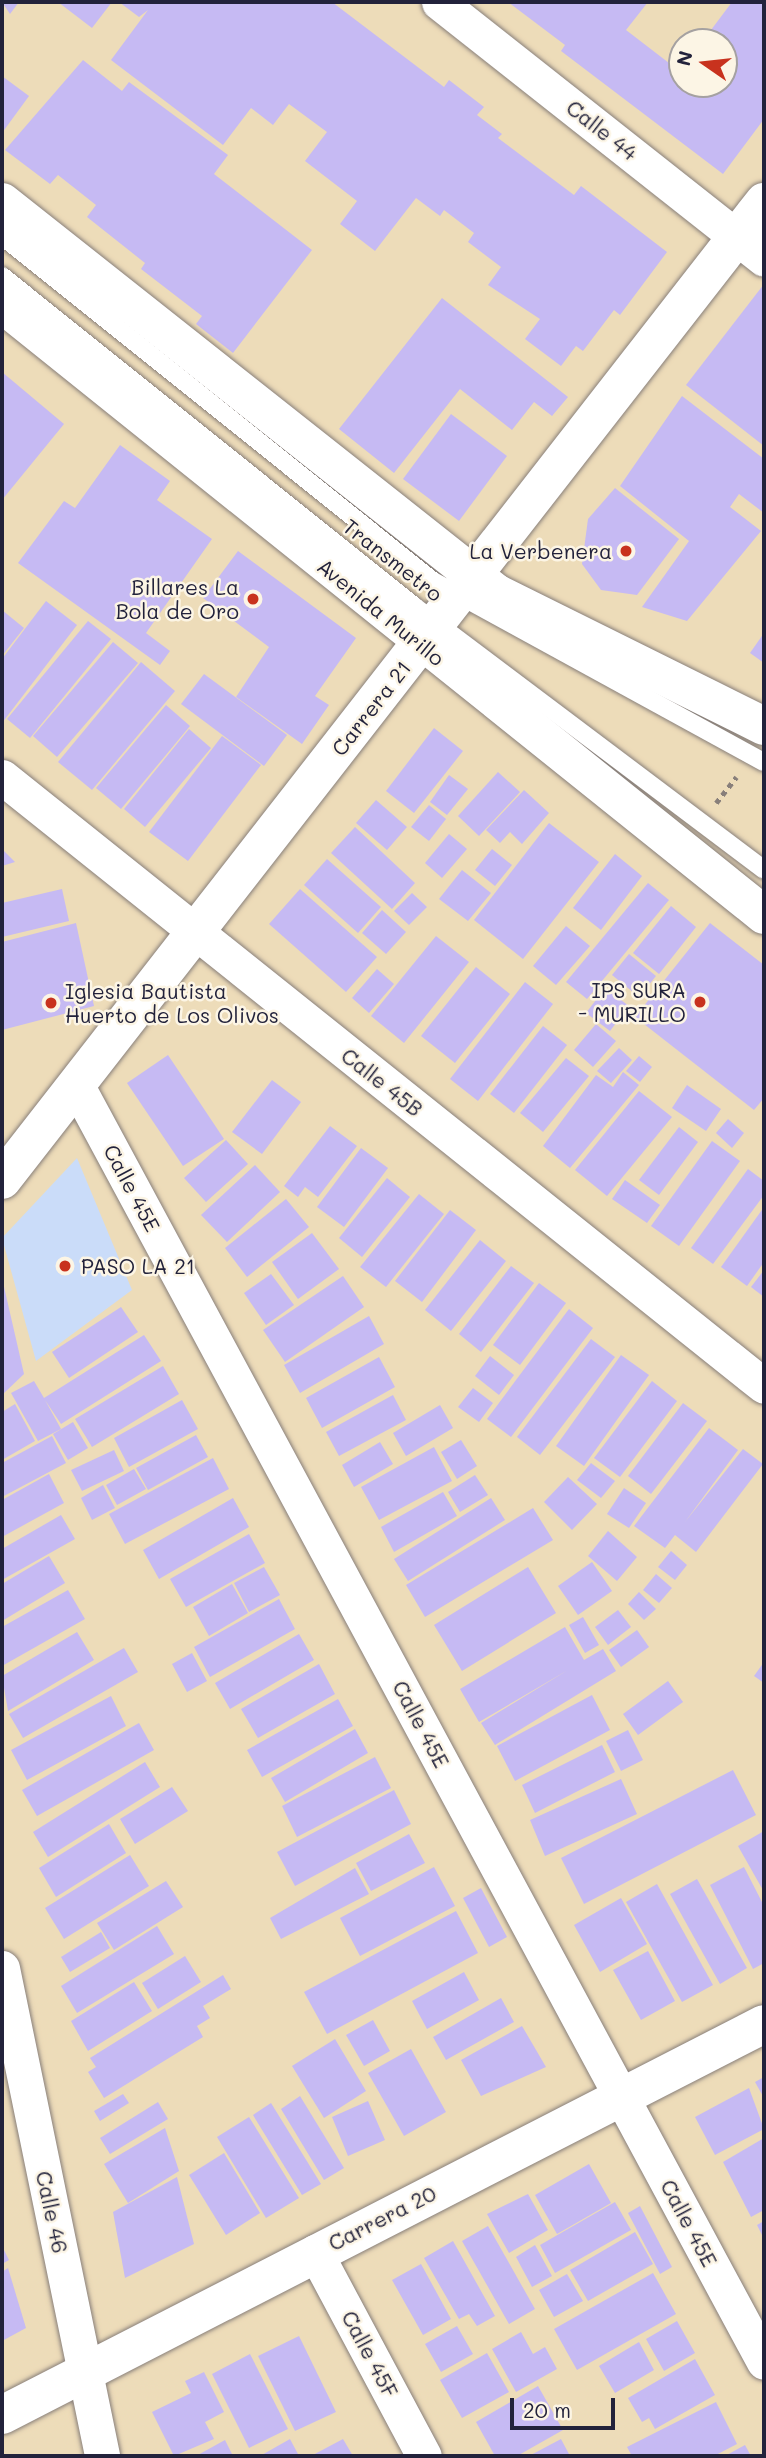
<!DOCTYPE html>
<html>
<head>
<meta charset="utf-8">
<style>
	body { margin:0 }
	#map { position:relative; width:766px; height:2458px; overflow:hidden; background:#eddcb9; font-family:Mali,sans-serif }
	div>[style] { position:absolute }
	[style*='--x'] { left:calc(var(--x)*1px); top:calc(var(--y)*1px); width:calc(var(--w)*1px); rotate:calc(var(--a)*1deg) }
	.built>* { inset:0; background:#cadcf9 }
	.building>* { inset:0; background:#c6baf3 }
	.path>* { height:4.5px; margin-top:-2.25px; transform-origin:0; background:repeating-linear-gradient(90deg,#887f7a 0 5px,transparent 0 10px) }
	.roads { filter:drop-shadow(0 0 2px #887f7a) drop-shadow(0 0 2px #887f7a) }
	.lane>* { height:18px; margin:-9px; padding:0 9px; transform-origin:9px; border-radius:9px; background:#fff }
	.street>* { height:35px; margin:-17.5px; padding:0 17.5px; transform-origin:17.5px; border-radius:17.5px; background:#fff }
	.secondary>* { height:38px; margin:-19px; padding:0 19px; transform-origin:19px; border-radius:19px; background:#fff }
	.primary>* { height:38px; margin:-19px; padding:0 19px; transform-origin:19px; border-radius:19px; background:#fff }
	.dots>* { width:19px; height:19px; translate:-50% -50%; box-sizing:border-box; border:4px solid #fcf5e5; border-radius:50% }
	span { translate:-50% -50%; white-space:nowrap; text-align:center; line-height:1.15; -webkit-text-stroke:5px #fcf5e5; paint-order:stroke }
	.street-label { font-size:21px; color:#22223b }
	.poi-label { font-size:21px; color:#22223b }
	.right { translate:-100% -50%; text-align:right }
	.left { translate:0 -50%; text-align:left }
	.frame { position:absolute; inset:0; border:4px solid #22223b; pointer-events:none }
	.north { position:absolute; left:668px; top:28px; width:70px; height:70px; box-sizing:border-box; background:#fcf5e5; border:2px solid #a5a1a1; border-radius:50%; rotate:284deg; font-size:19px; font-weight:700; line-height:28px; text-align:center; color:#22223b }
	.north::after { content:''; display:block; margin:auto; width:24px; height:32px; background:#c8321e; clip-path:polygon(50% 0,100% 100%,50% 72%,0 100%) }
	.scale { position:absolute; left:510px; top:2398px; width:105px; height:32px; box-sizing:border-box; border:4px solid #22223b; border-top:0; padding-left:9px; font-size:21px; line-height:24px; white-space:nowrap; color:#22223b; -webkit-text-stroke:5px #fcf5e5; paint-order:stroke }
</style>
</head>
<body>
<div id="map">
	<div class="built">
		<div style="clip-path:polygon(77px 1158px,132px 1290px,36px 1361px,2px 1238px)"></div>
	</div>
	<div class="building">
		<div style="clip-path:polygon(2px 2px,19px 2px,10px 14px)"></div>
		<div style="clip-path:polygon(58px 2px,112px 2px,92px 28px)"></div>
		<div style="clip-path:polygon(119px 2px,332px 2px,444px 87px,449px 80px,484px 107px,477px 115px,502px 134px,498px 138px,574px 195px,581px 186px,667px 252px,620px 315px,614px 310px,583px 351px,576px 346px,561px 366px,525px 339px,540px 319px,488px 285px,501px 267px,468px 242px,474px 233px,444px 210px,440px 216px,416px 198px,375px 251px,340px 224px,357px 201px,305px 161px,327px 132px,289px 104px,273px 125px,251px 108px,223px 145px,111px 60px,148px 10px,139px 17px)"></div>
		<div style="clip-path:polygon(508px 2px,648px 2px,626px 30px,682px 73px,682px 84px,724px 84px,724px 42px,702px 42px,732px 2px,764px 2px,764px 119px,723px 174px,561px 51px,565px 45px)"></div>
		<div style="clip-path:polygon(83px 60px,122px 91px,129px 82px,228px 155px,214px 174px,312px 250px,233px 353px,196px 324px,202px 316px,141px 269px,145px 263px,87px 217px,96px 205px,58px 175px,50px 184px,5px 150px)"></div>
		<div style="clip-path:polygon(2px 76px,29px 96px,2px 133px)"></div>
		<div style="clip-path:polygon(764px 284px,764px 446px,686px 385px)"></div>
		<div style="clip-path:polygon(442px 298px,568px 397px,552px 416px,534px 402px,512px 430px,460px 389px,394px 473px,339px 429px)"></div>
		<div style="clip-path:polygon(2px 372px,64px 424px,2px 500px)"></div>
		<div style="clip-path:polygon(682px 396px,764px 459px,764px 513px,739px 494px,730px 507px,761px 531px,687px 621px,642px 607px,689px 541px,620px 486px)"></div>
		<div style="clip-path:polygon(451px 414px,507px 456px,459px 521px,403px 479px)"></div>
		<div style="clip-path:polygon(120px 445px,170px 481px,157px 500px,212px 539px,146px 633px,170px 651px,160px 665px,18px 563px,64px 501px,75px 508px)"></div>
		<div style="clip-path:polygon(615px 488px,679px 539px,637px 595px,601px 590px,582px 564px,588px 519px)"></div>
		<div style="clip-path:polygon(238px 551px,356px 638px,315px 696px,329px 705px,302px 744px,236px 697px,269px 647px,203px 598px)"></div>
		<div style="clip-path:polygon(46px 601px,77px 625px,2px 723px,2px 659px)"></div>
		<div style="clip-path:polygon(2px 610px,24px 628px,2px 656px)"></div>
		<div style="clip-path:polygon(88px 621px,111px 639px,30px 738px,7px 719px)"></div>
		<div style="clip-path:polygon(764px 633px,764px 663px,750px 653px)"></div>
		<div style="clip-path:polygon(113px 642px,138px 663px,57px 757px,33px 736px)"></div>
		<div style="clip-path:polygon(141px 662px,175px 691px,92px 790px,58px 762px)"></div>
		<div style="clip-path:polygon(204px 674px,287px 735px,264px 766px,181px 704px)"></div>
		<div style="clip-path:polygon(166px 705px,190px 726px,121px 809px,96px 788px)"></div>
		<div style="clip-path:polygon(434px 728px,463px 751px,414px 813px,386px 791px)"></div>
		<div style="clip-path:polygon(189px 729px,211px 748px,145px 827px,124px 809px)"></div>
		<div style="clip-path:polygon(222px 736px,261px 765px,188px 861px,149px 832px)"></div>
		<div style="clip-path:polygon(498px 772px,520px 792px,479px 836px,458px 816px)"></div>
		<div style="clip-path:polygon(449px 775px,468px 789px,447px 815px,430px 802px)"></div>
		<div style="clip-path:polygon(524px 790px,549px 813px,522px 844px,510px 832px,500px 843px,486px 830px)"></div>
		<div style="clip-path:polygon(376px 800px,407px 827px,387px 850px,356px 823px)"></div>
		<div style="clip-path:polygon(429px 805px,446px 819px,429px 841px,411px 827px)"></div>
		<div style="clip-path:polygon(549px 823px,599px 862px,523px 959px,474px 920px)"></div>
		<div style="clip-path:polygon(355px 827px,415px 883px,392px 909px,331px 853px)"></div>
		<div style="clip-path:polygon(449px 834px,467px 849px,442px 878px,425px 863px)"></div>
		<div style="clip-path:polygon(2px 849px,15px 862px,2px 866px)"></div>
		<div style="clip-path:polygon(492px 849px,512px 865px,495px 886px,475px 870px)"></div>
		<div style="clip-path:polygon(615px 854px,642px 876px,601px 930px,573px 908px)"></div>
		<div style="clip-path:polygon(327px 859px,381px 907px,358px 933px,304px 885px)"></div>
		<div style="clip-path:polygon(462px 870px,491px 893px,468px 921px,439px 899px)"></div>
		<div style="clip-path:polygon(648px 883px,669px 900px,587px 999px,566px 982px)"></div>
		<div style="clip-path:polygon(62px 889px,69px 921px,2px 937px,2px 903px)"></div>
		<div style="clip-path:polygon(300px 889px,377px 957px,346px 992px,269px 924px)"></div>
		<div style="clip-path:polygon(412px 893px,427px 907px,409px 925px,394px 911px)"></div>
		<div style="clip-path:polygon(671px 906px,696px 927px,659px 974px,633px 953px)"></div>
		<div style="clip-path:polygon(382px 910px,406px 932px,386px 954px,362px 933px)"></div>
		<div style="clip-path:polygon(76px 923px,94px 1006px,2px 1030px,2px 942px)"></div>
		<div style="clip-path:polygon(710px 923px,764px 965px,764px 1098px,754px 1110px,635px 1017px)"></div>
		<div style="clip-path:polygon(566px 926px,590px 946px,556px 985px,533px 966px)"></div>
		<div style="clip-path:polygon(436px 936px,469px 962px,404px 1043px,371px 1016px)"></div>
		<div style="clip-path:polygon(629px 954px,656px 976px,639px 997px,612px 975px)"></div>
		<div style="clip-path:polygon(476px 967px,510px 994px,455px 1063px,421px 1036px)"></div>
		<div style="clip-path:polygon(377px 969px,394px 984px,369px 1013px,352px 998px)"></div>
		<div style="clip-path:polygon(525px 982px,553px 1004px,478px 1101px,450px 1079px)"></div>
		<div style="clip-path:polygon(605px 988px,629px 1006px,610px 1031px,586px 1013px)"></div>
		<div style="clip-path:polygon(596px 1024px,616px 1041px,593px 1067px,574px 1050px)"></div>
		<div style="clip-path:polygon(543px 1026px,567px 1045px,514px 1113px,490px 1094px)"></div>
		<div style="clip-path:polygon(619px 1048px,632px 1060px,611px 1083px,597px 1071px)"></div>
		<div style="clip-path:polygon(168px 1055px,224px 1139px,183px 1166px,127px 1083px)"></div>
		<div style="clip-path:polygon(639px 1056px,652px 1067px,640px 1082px,626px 1071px)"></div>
		<div style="clip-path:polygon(566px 1058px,589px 1076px,543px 1132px,520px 1113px)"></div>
		<div style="clip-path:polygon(623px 1072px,639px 1085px,570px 1168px,543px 1146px,596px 1075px,613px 1087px)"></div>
		<div style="clip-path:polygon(272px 1080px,301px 1102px,262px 1154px,232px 1132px)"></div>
		<div style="clip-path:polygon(687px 1085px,721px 1109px,706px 1131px,672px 1108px)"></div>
		<div style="clip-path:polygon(639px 1091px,672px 1117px,607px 1196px,575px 1170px)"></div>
		<div style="clip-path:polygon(728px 1119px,744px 1133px,732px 1148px,716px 1133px)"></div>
		<div style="clip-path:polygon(330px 1126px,357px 1146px,318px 1197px,305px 1187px,298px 1197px,284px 1186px)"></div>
		<div style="clip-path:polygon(679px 1127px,698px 1142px,659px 1195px,639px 1180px)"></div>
		<div style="clip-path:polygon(226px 1140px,248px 1164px,206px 1202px,184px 1178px)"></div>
		<div style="clip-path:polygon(712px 1141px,740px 1161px,679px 1246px,651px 1226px)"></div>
		<div style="clip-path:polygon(361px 1148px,388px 1168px,344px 1227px,317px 1207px)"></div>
		<div style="clip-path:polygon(255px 1165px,280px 1192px,227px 1242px,201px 1215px)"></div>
		<div style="clip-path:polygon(748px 1169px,764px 1181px,764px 1195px,713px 1264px,691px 1248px)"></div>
		<div style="clip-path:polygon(387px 1178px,410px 1197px,362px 1257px,339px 1238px)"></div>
		<div style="clip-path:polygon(625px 1180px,660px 1205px,647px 1223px,612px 1199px)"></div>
		<div style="clip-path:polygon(419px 1194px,444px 1214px,386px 1287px,360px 1267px)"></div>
		<div style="clip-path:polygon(286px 1199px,309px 1227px,247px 1277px,225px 1248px)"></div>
		<div style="clip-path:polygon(764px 1207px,764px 1262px,747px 1286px,721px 1267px)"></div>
		<div style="clip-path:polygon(450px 1210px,476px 1230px,422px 1302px,395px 1281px)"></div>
		<div style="clip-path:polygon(312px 1233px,339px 1269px,298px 1299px,272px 1262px)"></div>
		<div style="clip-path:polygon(480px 1240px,506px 1261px,451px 1331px,425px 1310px)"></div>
		<div style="clip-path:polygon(511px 1266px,534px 1283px,481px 1352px,459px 1334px)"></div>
		<div style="clip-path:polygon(764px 1270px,764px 1297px,751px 1287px)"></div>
		<div style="clip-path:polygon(271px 1274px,294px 1305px,266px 1325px,244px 1293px)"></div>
		<div style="clip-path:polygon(343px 1276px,364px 1307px,285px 1362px,263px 1330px)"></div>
		<div style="clip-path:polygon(2px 1278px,24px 1374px,2px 1395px)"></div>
		<div style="clip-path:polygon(539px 1283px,566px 1303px,520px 1365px,493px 1345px)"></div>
		<div style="clip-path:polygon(121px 1307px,138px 1332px,69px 1378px,52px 1352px)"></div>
		<div style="clip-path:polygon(569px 1309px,593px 1328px,511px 1437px,487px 1419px)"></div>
		<div style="clip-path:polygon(369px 1316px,384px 1344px,300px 1393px,284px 1365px)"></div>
		<div style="clip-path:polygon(144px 1335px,161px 1361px,61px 1424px,45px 1400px,61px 1429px,38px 1441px,11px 1393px,34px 1381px,44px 1398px)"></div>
		<div style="clip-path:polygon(591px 1339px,615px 1357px,540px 1455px,517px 1437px)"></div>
		<div style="clip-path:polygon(621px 1355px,649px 1375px,584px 1466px,556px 1446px)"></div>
		<div style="clip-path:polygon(490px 1356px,514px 1375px,499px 1395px,475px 1376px)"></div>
		<div style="clip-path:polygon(379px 1357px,395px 1387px,322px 1428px,306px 1398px)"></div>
		<div style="clip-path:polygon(163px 1366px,179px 1394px,92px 1447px,75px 1419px)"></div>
		<div style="clip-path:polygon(652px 1381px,677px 1401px,620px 1477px,594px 1458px)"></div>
		<div style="clip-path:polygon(473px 1388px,493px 1403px,479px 1422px,458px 1407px)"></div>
		<div style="clip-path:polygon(393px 1395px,406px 1420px,339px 1456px,326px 1432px)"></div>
		<div style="clip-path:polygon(182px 1400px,198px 1429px,129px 1467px,114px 1438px)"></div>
		<div style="clip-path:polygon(683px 1403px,707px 1421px,651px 1494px,628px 1476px)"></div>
		<div style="clip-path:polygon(15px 1404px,35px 1441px,2px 1460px,2px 1412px)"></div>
		<div style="clip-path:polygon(440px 1405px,453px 1428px,406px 1456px,393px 1433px)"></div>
		<div style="clip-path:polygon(73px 1422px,88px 1448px,68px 1460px,53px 1434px)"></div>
		<div style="clip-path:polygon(709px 1428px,738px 1450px,685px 1522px,743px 1449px,763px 1464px,696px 1552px,675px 1535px,665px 1548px,634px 1526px)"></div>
		<div style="clip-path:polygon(196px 1435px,208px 1457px,148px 1490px,136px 1468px)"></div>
		<div style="clip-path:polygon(52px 1436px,66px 1463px,2px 1497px,2px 1463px)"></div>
		<div style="clip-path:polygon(461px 1440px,477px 1466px,457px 1479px,441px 1452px)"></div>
		<div style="clip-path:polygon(380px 1442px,393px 1464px,354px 1487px,342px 1465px)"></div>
		<div style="clip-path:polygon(434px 1447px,452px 1481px,379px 1520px,361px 1487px)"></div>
		<div style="clip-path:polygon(114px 1450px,124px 1471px,82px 1491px,71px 1470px)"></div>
		<div style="clip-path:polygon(213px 1458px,229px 1489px,125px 1544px,109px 1514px)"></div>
		<div style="clip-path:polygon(591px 1463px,615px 1481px,601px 1498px,577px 1480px)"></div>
		<div style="clip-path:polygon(134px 1469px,146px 1489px,117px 1505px,106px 1485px)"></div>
		<div style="clip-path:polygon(49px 1474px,64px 1503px,2px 1537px,2px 1500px)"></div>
		<div style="clip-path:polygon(475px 1475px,488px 1495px,460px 1512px,448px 1492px)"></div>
		<div style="clip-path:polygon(568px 1477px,597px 1504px,572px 1530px,544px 1502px)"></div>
		<div style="clip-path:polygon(103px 1485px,115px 1508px,92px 1520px,81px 1498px)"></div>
		<div style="clip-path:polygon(624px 1488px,646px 1503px,629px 1528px,607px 1514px)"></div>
		<div style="clip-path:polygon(443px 1492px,457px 1516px,394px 1552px,381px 1527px)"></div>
		<div style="clip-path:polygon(233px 1498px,249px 1527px,159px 1579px,143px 1550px)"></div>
		<div style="clip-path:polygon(491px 1498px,505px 1520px,408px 1581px,394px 1559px)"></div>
		<div style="clip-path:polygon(533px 1508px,553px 1540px,425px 1617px,406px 1585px)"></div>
		<div style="clip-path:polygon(61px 1515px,75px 1539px,2px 1580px,2px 1549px)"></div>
		<div style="clip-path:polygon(608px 1531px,637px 1557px,617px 1581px,588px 1556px)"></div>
		<div style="clip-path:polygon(249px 1534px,265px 1563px,186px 1607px,170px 1579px)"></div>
		<div style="clip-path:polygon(671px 1551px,687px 1565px,675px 1580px,658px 1567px)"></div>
		<div style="clip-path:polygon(49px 1556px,65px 1583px,2px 1621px,2px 1584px)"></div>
		<div style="clip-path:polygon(592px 1562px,612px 1591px,578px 1615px,558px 1586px)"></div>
		<div style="clip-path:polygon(264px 1567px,280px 1595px,249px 1612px,234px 1583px)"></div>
		<div style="clip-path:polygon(528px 1567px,556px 1613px,462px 1671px,434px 1625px)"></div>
		<div style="clip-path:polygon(656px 1574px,672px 1588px,659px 1603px,643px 1590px)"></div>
		<div style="clip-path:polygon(232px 1584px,248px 1613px,209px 1636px,193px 1607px)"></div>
		<div style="clip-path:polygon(68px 1590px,85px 1619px,2px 1666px,2px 1627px)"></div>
		<div style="clip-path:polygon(639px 1592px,656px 1609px,644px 1620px,628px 1604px)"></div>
		<div style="clip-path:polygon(279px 1599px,295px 1629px,210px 1677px,194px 1647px)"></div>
		<div style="clip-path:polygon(618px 1610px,631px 1627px,608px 1645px,595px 1627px)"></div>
		<div style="clip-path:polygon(583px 1617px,599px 1645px,585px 1653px,569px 1625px)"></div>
		<div style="clip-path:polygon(565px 1627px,584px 1660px,603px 1649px,616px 1671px,495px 1745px,481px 1723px,568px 1670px,479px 1722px,460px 1689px)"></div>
		<div style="clip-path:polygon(637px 1630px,649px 1647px,621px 1667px,609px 1650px)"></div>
		<div style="clip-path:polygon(77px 1632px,94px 1660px,8px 1711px,2px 1676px)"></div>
		<div style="clip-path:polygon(299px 1634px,314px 1660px,230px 1709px,215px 1683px)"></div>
		<div style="clip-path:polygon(124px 1648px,138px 1672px,23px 1738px,9px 1714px)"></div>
		<div style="clip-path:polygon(192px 1653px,207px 1681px,187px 1692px,172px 1664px)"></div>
		<div style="clip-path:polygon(764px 1662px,764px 1683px,754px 1676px)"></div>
		<div style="clip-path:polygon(319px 1664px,335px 1694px,258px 1738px,241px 1709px)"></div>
		<div style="clip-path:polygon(668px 1681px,683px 1702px,638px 1735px,623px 1714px)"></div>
		<div style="clip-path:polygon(592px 1695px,610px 1730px,515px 1781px,497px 1746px)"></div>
		<div style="clip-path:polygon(111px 1696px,126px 1726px,27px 1780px,11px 1750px)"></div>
		<div style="clip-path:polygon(338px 1699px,353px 1726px,262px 1777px,247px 1750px)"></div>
		<div style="clip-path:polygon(139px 1723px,154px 1750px,37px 1816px,22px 1790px)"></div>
		<div style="clip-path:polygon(355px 1729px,368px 1753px,285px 1802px,271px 1778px)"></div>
		<div style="clip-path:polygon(628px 1730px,643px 1760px,621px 1771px,606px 1741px)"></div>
		<div style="clip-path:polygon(602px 1745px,615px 1772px,535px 1813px,522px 1785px)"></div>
		<div style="clip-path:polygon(375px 1757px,391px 1788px,297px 1837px,282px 1806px)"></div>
		<div style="clip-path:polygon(145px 1762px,160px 1787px,48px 1857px,33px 1832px)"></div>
		<div style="clip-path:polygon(733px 1770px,756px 1815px,584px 1904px,561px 1858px)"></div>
		<div style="clip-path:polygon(621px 1779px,637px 1814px,545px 1856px,530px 1820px)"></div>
		<div style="clip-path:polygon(172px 1787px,188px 1811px,135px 1844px,120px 1819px)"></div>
		<div style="clip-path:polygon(394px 1790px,411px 1824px,295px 1886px,277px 1852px)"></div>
		<div style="clip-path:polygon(109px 1824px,126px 1853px,56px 1897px,39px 1868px)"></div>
		<div style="clip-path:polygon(764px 1831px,764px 1892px,738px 1846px)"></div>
		<div style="clip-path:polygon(409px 1834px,425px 1863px,371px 1891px,356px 1863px)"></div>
		<div style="clip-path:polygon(130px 1855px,149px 1886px,64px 1939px,45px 1908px)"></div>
		<div style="clip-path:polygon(434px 1867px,455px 1906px,360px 1956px,340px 1918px)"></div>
		<div style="clip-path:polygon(744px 1867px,764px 1906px,764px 1963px,753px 1969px,710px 1885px)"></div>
		<div style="clip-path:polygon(355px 1868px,369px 1894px,281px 1939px,270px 1918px)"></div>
		<div style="clip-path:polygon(697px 1879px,747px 1968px,720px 1984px,670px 1894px)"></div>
		<div style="clip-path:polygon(166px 1881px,183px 1907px,114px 1950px,97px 1923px)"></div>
		<div style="clip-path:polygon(657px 1884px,713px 1985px,682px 2002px,626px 1902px)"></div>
		<div style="clip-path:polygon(481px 1888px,507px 1937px,489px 1947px,463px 1898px)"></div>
		<div style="clip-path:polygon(621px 1898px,647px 1944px,600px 1972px,574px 1925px)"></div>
		<div style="clip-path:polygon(456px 1911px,478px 1953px,327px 2034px,304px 1992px)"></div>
		<div style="clip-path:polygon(157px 1926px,174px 1954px,77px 2013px,61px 1986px)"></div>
		<div style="clip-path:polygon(101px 1932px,110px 1948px,70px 1972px,61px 1957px)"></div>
		<div style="clip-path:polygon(648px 1951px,675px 2001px,641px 2020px,613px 1970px)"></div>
		<div style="clip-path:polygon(185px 1956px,201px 1982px,158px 2009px,142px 1983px)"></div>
		<div style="clip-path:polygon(464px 1972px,479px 2000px,427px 2029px,412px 2001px)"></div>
		<div style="clip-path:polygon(223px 1975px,231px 1989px,203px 2006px,210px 2018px,197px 2026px,203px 2037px,104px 2098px,88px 2072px,96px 2067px,90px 2058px)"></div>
		<div style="clip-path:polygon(134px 1982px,152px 2011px,88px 2051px,71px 2021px)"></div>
		<div style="clip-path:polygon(501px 1998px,514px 2022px,446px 2060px,433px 2037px)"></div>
		<div style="clip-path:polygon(373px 2020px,390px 2051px,364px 2066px,346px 2035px)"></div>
		<div style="clip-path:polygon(522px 2026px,546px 2067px,481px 2096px,461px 2060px)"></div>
		<div style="clip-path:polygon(335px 2039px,366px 2091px,324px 2118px,292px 2066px)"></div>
		<div style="clip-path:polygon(411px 2049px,446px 2112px,404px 2136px,368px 2073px)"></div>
		<div style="clip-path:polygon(764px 2077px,764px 2098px,755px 2082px)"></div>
		<div style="clip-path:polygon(749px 2088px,764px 2129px,715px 2155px,695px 2117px)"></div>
		<div style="clip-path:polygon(123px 2094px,129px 2103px,100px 2121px,94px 2111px)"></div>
		<div style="clip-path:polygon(300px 2096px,344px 2168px,324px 2180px,281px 2109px)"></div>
		<div style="clip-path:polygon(368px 2101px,385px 2140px,348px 2156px,332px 2117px)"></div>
		<div style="clip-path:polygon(158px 2102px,168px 2119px,110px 2154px,100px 2138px)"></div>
		<div style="clip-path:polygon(271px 2103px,321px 2184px,302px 2195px,253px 2115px)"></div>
		<div style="clip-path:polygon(249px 2117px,299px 2198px,266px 2218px,217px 2137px)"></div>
		<div style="clip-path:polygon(165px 2128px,179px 2171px,128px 2203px,104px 2164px)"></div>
		<div style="clip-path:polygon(764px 2138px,764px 2210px,751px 2217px,723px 2162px)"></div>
		<div style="clip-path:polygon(224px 2153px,260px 2213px,226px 2235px,189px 2175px)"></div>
		<div style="clip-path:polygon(589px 2164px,611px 2203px,557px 2234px,535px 2195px)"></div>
		<div style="clip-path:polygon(177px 2177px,194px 2244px,125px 2278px,113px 2212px)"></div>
		<div style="clip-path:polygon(528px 2194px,548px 2230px,509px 2253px,487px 2214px)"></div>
		<div style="clip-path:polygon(615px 2202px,631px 2230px,555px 2273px,540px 2245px)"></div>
		<div style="clip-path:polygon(640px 2206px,672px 2267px,660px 2274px,628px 2213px)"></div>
		<div style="clip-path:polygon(764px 2221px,764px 2239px,757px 2225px)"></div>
		<div style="clip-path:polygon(488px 2226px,535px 2309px,509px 2324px,462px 2241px)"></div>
		<div style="clip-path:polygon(635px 2232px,653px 2264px,588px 2301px,570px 2270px)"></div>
		<div style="clip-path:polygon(453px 2241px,495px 2316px,477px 2326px,469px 2314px,459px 2319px,424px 2258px)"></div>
		<div style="clip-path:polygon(535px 2245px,552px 2276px,532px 2287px,516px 2257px)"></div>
		<div style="clip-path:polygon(2px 2246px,9px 2260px,2px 2264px)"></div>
		<div style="clip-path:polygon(421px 2264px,451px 2319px,423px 2335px,392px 2280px)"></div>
		<div style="clip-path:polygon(8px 2268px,26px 2328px,2px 2341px,2px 2272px)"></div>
		<div style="clip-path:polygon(653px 2273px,676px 2314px,577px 2370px,554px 2329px)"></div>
		<div style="clip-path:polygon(567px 2274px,583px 2301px,554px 2317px,539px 2290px)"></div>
		<div style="clip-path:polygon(677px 2321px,695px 2353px,664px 2371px,646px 2339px)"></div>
		<div style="clip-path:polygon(457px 2326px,473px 2354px,441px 2372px,425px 2344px)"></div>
		<div style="clip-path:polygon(521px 2332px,533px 2354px,545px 2347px,557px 2369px,516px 2392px,492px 2349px)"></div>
		<div style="clip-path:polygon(299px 2336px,336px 2412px,295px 2431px,258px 2356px)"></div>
		<div style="clip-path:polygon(639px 2342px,654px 2370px,615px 2393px,599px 2366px)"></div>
		<div style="clip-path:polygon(487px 2353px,509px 2392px,462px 2418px,440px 2380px)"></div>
		<div style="clip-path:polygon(250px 2354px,288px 2429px,249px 2448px,212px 2374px)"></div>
		<div style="clip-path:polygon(695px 2359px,715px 2395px,655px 2429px,649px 2418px,642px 2422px,628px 2398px)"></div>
		<div style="clip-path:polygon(204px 2372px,224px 2412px,205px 2422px,214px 2439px,174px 2456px,152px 2412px,191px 2393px,185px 2381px)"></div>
		<div style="clip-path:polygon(538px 2386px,563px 2430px,517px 2456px,495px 2456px,476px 2422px)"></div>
		<div style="clip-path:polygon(716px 2402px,737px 2444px,714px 2456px,632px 2456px,627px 2447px)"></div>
		<div style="clip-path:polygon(290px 2439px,299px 2456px,260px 2456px)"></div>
		<div style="clip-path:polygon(343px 2439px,353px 2456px,311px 2456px)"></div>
		<div style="clip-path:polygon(561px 2439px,570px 2456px,529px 2456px)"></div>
		<div style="clip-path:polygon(225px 2440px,233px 2456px,196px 2456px)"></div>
		<div style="clip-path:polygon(745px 2445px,751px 2456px,725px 2456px)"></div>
	</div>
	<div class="path">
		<div style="--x:716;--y:803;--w:33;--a:-52"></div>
	</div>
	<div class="roads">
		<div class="lane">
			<div style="--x:2;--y:236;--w:552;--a:38.68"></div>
			<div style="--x:433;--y:581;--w:377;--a:28.7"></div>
			<div style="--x:2;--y:276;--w:528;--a:38.69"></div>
			<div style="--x:414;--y:606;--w:438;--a:37"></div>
		</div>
		<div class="street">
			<div style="--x:439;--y:2;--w:414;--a:38.3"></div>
			<div style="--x:2;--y:777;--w:975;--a:38.63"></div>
			<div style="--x:77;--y:1086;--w:1449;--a:61.7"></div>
			<div style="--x:2;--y:1968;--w:498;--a:78.4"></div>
			<div style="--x:315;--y:2252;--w:231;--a:61.9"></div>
		</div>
		<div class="secondary">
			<div style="--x:2;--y:1180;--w:1240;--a:-52.08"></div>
			<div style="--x:2;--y:2415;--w:856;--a:-27.16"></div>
		</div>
		<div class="primary">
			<div style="--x:2;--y:202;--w:630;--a:38.36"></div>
			<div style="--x:496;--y:593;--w:299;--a:26.4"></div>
			<div style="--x:2;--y:304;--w:977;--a:38.72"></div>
		</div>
	</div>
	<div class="dots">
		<div style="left:626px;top:551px;background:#c8321e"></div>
		<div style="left:253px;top:599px;background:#c8321e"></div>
		<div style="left:700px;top:1002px;background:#c8321e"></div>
		<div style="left:51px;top:1003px;background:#c8321e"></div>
		<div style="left:65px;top:1266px;background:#c8321e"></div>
	</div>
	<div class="street-label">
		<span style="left:602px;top:130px;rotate:38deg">Calle 44</span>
		<span style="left:393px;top:560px;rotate:38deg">Transmetro</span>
		<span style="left:381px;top:612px;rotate:39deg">Avenida Murillo</span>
		<span style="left:371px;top:708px;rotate:-52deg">Carrera 21</span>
		<span style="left:382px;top:1082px;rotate:38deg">Calle 45B</span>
		<span style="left:132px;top:1188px;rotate:62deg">Calle 45E</span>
		<span style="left:421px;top:1724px;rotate:62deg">Calle 45E</span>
		<span style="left:52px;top:2212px;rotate:78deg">Calle 46</span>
		<span style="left:382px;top:2218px;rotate:-27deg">Carrera 20</span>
		<span style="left:689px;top:2223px;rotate:62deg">Calle 45E</span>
		<span style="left:370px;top:2354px;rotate:62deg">Calle 45F</span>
	</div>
	<div class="poi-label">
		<span class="right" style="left:612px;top:551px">La Verbenera</span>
		<span class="right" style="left:239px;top:599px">Billares La<br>Bola de Oro</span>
		<span class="right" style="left:686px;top:1002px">IPS SURA<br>- MURILLO</span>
		<span class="left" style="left:65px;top:1003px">Iglesia Bautista<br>Huerto de Los Olivos</span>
		<span class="left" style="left:81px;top:1266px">PASO LA 21</span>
	</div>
	<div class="frame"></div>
	<div class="north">N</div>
	<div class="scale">20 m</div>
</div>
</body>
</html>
